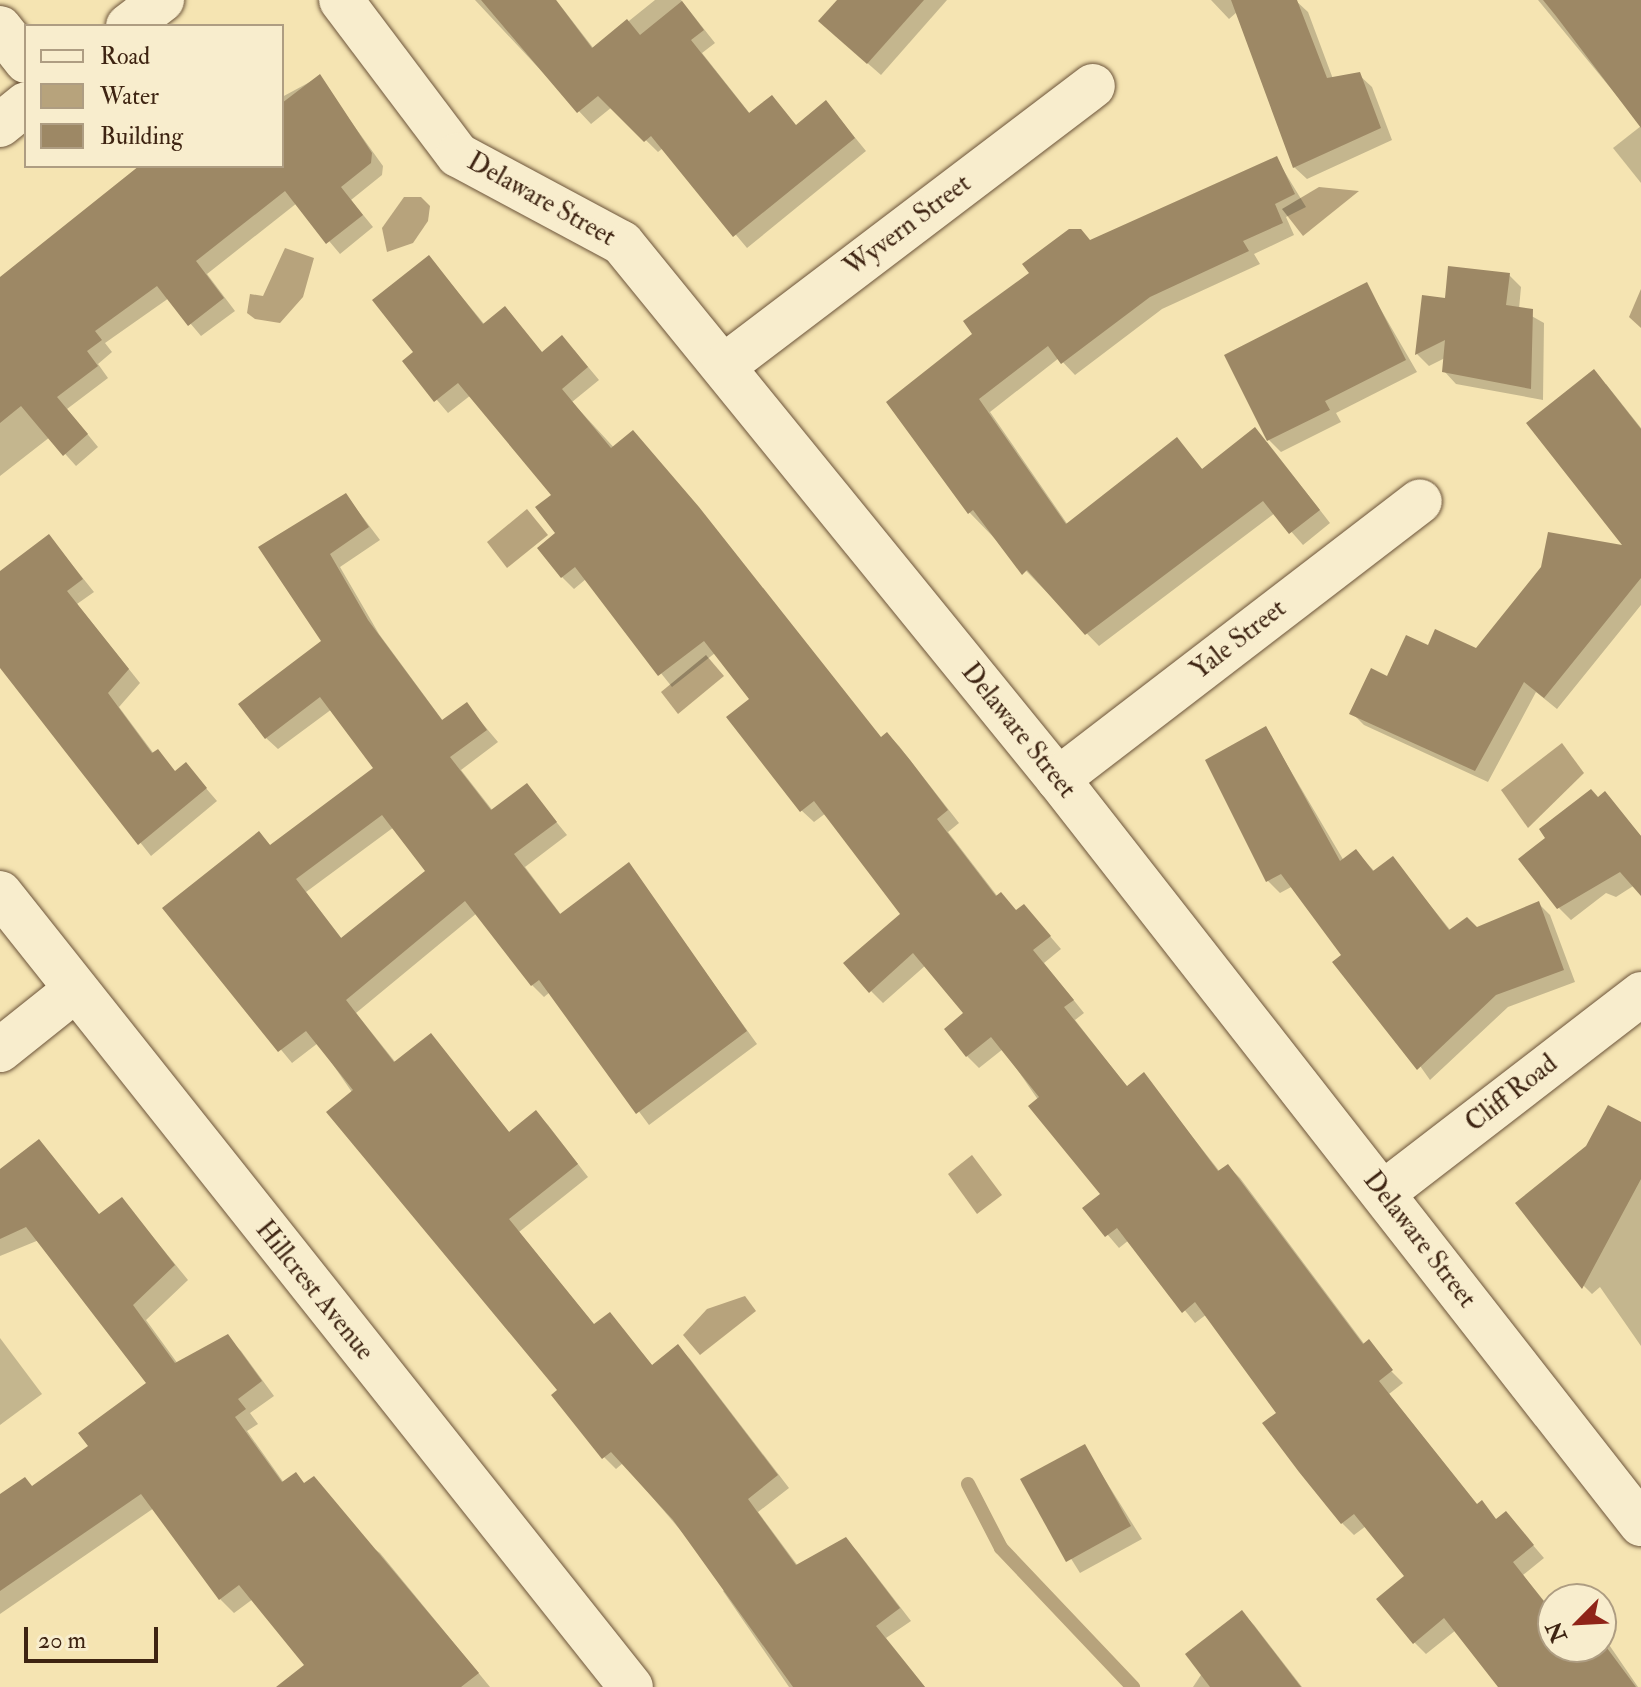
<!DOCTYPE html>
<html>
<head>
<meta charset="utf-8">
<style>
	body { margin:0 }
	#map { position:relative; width:1641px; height:1687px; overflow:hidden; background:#f5e4b2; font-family:"IM FELL Double Pica",serif }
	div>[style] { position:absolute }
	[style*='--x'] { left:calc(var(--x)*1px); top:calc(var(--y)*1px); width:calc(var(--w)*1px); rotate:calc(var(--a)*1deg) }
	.water>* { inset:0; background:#b7a37c }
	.shadow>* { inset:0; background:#0003 }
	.stream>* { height:14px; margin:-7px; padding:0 7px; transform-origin:7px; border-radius:7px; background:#b7a37c }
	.building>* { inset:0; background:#9d8865 }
	.roads { filter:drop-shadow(0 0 2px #6c543a) drop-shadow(0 0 2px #6c543a) }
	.minor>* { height:44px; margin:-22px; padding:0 22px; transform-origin:22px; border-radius:22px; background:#f8edcd }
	span { translate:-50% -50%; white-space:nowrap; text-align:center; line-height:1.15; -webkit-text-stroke:8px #f8edcd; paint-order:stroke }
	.street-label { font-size:26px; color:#3e2412 }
	.legend { position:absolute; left:24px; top:24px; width:260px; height:144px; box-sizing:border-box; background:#f8edcd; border:2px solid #ae9d82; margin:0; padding:10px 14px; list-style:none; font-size:24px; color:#3e2412 }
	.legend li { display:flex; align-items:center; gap:16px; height:40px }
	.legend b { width:40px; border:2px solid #ae9d82 }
	.north { position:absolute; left:1537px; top:1583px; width:80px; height:80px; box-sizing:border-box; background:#f8edcd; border:2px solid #ae9d82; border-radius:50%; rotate:246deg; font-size:22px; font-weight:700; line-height:32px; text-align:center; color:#3e2412 }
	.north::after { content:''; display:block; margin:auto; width:28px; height:36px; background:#8f2418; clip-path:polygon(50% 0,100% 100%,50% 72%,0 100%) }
	.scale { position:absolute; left:24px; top:1627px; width:134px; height:36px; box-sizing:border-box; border:4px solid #3e2412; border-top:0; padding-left:10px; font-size:24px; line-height:28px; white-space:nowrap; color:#3e2412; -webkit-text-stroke:6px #f8edcd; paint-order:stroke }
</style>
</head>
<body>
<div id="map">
	<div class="water">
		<div style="clip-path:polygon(1319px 187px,1359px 191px,1303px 236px,1282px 209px)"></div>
		<div style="clip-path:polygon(404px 197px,421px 197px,430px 206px,428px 221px,413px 243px,387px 252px,382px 228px)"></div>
		<div style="clip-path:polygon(285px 248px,314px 258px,303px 297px,280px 323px,255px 319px,247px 313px,250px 294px,263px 296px)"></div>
		<div style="clip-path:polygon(1641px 289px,1641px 328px,1629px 317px)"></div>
		<div style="clip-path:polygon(527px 509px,548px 535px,507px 568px,487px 542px)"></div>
		<div style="clip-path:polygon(706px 655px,724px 676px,678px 714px,661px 692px)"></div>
		<div style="clip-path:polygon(1562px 743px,1584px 773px,1528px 828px,1501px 790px)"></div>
		<div style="clip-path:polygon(972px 1155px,1002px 1195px,977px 1214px,948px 1174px)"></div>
		<div style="clip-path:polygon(745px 1296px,756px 1311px,700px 1355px,683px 1335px,707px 1309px)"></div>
	</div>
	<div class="shadow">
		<div style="clip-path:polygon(475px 0,556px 0,594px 49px,655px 0,681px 0,715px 43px,702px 53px,751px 115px,797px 126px,826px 102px,866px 151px,747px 248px,663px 148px,658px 152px,612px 107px,591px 124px)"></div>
		<div style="clip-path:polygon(840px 0,947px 0,881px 75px,833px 33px)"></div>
		<div style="clip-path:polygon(1211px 0,1295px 0,1308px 12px,1333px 79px,1359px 75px,1372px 87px,1392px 140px,1307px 179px,1294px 167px,1237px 12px,1229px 19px)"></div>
		<div style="clip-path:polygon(1538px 0,1641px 0,1641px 125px)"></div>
		<div style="clip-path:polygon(319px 77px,383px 166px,382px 175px,351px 200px,373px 227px,340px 254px,297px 203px,207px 274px,235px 311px,201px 336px,169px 298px,105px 343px,112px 352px,98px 364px,108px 378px,67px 409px,98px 447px,76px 466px,50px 437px,0 476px,0 278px,140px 166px,282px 166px,282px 97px)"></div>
		<div style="clip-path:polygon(1641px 126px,1641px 183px,1613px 148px)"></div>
		<div style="clip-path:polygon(1276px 158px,1306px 207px,1286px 217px,1294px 235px,1254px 254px,1260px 264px,1162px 309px,1075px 375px,1059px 358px,990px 412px,1068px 525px,1177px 440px,1203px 470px,1267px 442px,1330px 523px,1303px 545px,1275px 513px,1099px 646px,969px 512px,889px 403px,1091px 242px)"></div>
		<div style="clip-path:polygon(429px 257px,485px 325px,505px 309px,543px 354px,574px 350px,599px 380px,572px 402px,882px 739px,887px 734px,899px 746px,959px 823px,948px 832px,998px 897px,1017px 911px,1024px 906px,1061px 949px,1044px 963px,1084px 1013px,1075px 1020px,1128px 1088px,1144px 1075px,1220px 1172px,1228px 1166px,1240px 1178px,1365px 1345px,1403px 1383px,1389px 1394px,1478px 1506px,1498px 1521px,1506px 1514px,1544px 1558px,1523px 1575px,1553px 1612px,1553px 1647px,1601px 1647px,1601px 1633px,1638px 1687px,1501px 1687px,1456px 1630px,1426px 1654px,1414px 1642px,1407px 1576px,1366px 1526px,1354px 1535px,1342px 1523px,1278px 1414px,1207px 1314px,1195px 1323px,1129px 1240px,1119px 1248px,1085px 1208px,1103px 1194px,1003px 1049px,979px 1068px,967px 1056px,966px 1014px,926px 965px,883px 1003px,871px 991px,903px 914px,826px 813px,814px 822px,801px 810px,752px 700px,715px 653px,672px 687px,586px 579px,574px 589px,562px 577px,554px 495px,471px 395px,448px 413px,404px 361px,416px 353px)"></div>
		<div style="clip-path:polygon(1509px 275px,1521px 287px,1519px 309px,1544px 323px,1543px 400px,1456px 384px,1444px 371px,1445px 358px,1429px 366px,1417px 354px,1424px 297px,1447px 300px)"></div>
		<div style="clip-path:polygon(1366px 284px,1417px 372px,1336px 413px,1341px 422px,1281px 452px,1269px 440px)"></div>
		<div style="clip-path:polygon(1606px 384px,1641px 428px,1641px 605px,1557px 709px,1536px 692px,1488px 782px,1364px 725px,1352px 713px,1429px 648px,1477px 650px,1626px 548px)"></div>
		<div style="clip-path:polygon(evenodd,346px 495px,380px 540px,340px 567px,379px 634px,443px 721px,466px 704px,498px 742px,461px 770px,493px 811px,527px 786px,567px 835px,525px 867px,562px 916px,628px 865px,757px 1044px,649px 1125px,550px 992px,544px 997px,532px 985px,477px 913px,356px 1013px,396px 1063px,431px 1035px,510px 1133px,536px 1113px,548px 1125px,588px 1177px,519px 1232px,595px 1326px,609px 1314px,653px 1366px,678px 1347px,690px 1359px,789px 1488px,758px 1512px,798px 1566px,845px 1539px,857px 1551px,911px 1621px,886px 1638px,925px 1687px,789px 1687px,723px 1591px,729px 1587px,623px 1463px,616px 1469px,604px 1457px,318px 1043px,292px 1063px,165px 909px,259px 834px,272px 847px,376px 768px,332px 709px,278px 749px,266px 738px,324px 641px,261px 548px,346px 495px,394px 827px,427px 872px,342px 939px,306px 892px,394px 827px)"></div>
		<div style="clip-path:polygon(49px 536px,94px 592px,77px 604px,140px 683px,119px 707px,154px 754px,177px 773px,186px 765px,217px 801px,151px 856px,0 666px,0 574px)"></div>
		<div style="clip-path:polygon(1266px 729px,1344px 861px,1356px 851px,1375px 872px,1393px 859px,1451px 931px,1477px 929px,1538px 903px,1550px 915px,1575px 982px,1508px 1007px,1430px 1080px,1293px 886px,1280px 893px,1268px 881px)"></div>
		<div style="clip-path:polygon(1605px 794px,1641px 836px,1641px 881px,1616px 897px,1606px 893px,1571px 920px,1559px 908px)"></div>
		<div style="clip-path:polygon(1641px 1125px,1641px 1346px,1600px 1287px,1592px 1294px,1580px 1282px)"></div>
		<div style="clip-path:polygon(39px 1142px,100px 1216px,122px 1199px,188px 1280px,146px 1320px,178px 1364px,227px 1337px,241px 1351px,274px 1396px,250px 1413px,258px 1424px,247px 1431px,284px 1483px,380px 1553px,490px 1687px,279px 1687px,307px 1666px,253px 1599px,234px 1613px,220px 1599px,154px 1508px,0 1614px,0 1496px,33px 1487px,91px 1447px,149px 1383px,39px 1240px,0 1256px,0 1172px)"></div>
		<div style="clip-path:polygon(0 1338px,42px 1394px,0 1425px)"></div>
		<div style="clip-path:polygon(1084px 1446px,1142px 1539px,1080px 1573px,1022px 1480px)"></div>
		<div style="clip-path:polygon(1242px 1613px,1254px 1625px,1302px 1687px,1193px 1687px)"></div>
	</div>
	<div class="stream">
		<div style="--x:968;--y:1484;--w:72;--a:62.7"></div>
		<div style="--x:1001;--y:1548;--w:192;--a:46.5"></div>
	</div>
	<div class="building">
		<div style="clip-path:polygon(481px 0,556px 0,592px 48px,627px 19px,640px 35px,682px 1px,704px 30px,691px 40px,749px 113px,772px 95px,796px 125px,826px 100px,855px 138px,733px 237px,651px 136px,644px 142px,598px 96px,577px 113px)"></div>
		<div style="clip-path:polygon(837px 0,924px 0,867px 64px,818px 21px)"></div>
		<div style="clip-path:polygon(1231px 0,1297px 0,1327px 78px,1360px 72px,1381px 128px,1293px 168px)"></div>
		<div style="clip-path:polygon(1543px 0,1641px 0,1641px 128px,1556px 16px)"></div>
		<div style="clip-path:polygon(320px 74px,372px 153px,371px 163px,341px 187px,363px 215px,326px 244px,285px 191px,196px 261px,224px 298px,188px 326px,157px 286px,95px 331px,102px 340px,87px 351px,98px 366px,57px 397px,88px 434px,63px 456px,21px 406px,0 423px,0 277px,139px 166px,282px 166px,282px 103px)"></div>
		<div style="clip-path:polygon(1277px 156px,1295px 194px,1275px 204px,1283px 223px,1243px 241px,1249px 251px,1150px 297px,1061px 364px,1048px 346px,979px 399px,1066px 524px,1177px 437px,1202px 469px,1255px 427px,1320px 510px,1289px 534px,1263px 501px,1085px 635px,1027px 570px,1022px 575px,973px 510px,968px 514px,886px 402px,972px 334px,963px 321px,1029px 273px,1022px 264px,1069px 229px,1081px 229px,1090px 240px)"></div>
		<div style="clip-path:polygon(429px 255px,483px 324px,505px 306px,542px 352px,562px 335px,588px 367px,562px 389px,611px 448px,633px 430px,699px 507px,881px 737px,887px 732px,910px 760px,948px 810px,937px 819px,996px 896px,1001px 892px,1016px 910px,1024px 904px,1051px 936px,1033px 950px,1074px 1000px,1064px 1007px,1127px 1086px,1144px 1072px,1218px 1171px,1228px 1164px,1363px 1344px,1369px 1339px,1393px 1370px,1379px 1381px,1477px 1504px,1482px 1500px,1496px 1519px,1506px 1511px,1534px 1545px,1513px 1562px,1553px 1613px,1553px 1647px,1601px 1647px,1601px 1640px,1636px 1687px,1498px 1687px,1444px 1618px,1413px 1644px,1376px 1599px,1404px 1576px,1354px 1514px,1341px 1524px,1299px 1472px,1262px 1423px,1276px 1413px,1195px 1302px,1182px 1313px,1117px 1228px,1105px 1237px,1082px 1208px,1100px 1194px,1028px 1106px,1039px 1097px,991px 1037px,966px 1057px,944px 1029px,963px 1013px,913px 953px,869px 993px,843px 963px,900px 914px,814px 801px,800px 812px,726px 717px,749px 699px,704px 641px,658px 676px,575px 567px,561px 578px,537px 548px,555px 533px,535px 507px,551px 495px,458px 383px,434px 402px,402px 361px,413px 352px,372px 300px)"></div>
		<div style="clip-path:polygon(1448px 266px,1510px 273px,1506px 305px,1533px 309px,1531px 389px,1442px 372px,1445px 340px,1415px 355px,1422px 295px,1445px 298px)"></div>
		<div style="clip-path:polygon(1367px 282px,1406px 360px,1325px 401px,1330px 410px,1267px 441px,1224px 355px)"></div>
		<div style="clip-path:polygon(1594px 369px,1641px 429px,1641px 578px,1544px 698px,1524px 682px,1475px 771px,1349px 714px,1371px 668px,1387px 676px,1406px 635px,1428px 645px,1435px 629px,1476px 648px,1541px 567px,1548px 532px,1622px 545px,1526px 423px)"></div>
		<div style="clip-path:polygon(evenodd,346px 493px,369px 527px,330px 554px,368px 620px,442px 720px,467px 702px,487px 730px,450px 757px,491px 810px,527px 783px,557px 822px,514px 854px,560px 914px,629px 862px,747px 1031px,636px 1114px,539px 980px,531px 986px,465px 901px,346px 1000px,394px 1062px,431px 1033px,509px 1132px,536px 1110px,578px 1164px,509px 1219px,594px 1324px,610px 1312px,652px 1365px,678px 1344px,778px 1475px,748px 1499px,796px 1565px,846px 1537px,900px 1608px,876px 1626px,925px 1687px,793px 1687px,673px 1520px,611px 1452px,602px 1459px,551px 1395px,557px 1390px,326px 1112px,353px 1090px,306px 1031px,278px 1052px,162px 908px,259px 831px,270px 845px,373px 768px,320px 697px,265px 739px,238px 704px,321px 641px,258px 547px,346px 493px,382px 815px,425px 871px,341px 938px,296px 879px,382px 815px)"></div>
		<div style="clip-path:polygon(49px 534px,83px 579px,67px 591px,129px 669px,108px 693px,152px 753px,158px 749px,175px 771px,186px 762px,207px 788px,138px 845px,0 668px,0 571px)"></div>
		<div style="clip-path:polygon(1266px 726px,1340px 861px,1356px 849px,1373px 871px,1393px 856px,1449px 930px,1467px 917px,1477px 927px,1539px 901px,1564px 970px,1496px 995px,1417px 1070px,1332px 962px,1341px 955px,1281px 874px,1266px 882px,1205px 760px)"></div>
		<div style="clip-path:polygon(1591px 789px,1598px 797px,1605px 791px,1641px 836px,1641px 896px,1620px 872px,1557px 909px,1518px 859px,1545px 838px,1539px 829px)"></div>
		<div style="clip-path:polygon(1608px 1105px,1641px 1122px,1641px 1179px,1582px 1289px,1515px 1203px,1586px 1146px)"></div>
		<div style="clip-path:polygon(39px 1139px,99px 1214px,122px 1197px,175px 1265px,133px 1305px,175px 1363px,228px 1334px,262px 1381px,238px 1399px,246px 1409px,235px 1417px,282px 1482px,296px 1472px,304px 1483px,314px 1476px,479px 1673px,461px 1687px,276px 1687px,304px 1665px,239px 1585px,219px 1600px,141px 1494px,0 1591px,0 1494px,25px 1477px,32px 1486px,88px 1446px,78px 1433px,146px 1383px,26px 1227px,0 1239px,0 1169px)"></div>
		<div style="clip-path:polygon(1085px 1444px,1131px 1526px,1066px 1562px,1020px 1479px)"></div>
		<div style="clip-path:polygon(1242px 1610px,1301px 1687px,1210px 1687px,1185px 1654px)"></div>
	</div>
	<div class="roads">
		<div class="minor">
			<div style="--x:341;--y:0;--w:194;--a:53"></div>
			<div style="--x:458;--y:155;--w:186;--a:28.2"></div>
			<div style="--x:622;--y:243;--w:691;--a:50.87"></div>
			<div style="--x:1058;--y:779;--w:946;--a:51.96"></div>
			<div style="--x:128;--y:26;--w:43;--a:-37.4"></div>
			<div style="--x:0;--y:28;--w:42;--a:51.8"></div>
			<div style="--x:0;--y:125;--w:33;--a:-39"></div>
			<div style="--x:724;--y:366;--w:463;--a:-37.2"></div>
			<div style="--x:1058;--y:779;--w:456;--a:-37.5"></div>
			<div style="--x:0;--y:893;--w:1014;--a:51.53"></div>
			<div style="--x:0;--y:1050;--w:95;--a:-38.6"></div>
			<div style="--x:1383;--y:1193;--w:326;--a:-37.6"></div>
		</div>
	</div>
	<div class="street-label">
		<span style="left:541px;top:200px;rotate:29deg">Delaware Street</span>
		<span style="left:908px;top:226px;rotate:-37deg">Wyvern Street</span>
		<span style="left:1239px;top:640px;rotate:-38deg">Yale Street</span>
		<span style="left:1018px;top:731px;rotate:51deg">Delaware Street</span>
		<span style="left:1512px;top:1094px;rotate:-38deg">Cliff Road</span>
		<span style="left:1419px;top:1240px;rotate:52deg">Delaware Street</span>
		<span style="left:314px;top:1291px;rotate:51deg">Hillcrest Avenue</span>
	</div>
	<ul class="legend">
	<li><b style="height:10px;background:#f8edcd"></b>Road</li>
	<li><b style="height:22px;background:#b7a37c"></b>Water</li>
	<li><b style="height:22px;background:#9d8865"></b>Building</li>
	</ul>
	<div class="north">N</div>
	<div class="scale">20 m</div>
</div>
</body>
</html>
